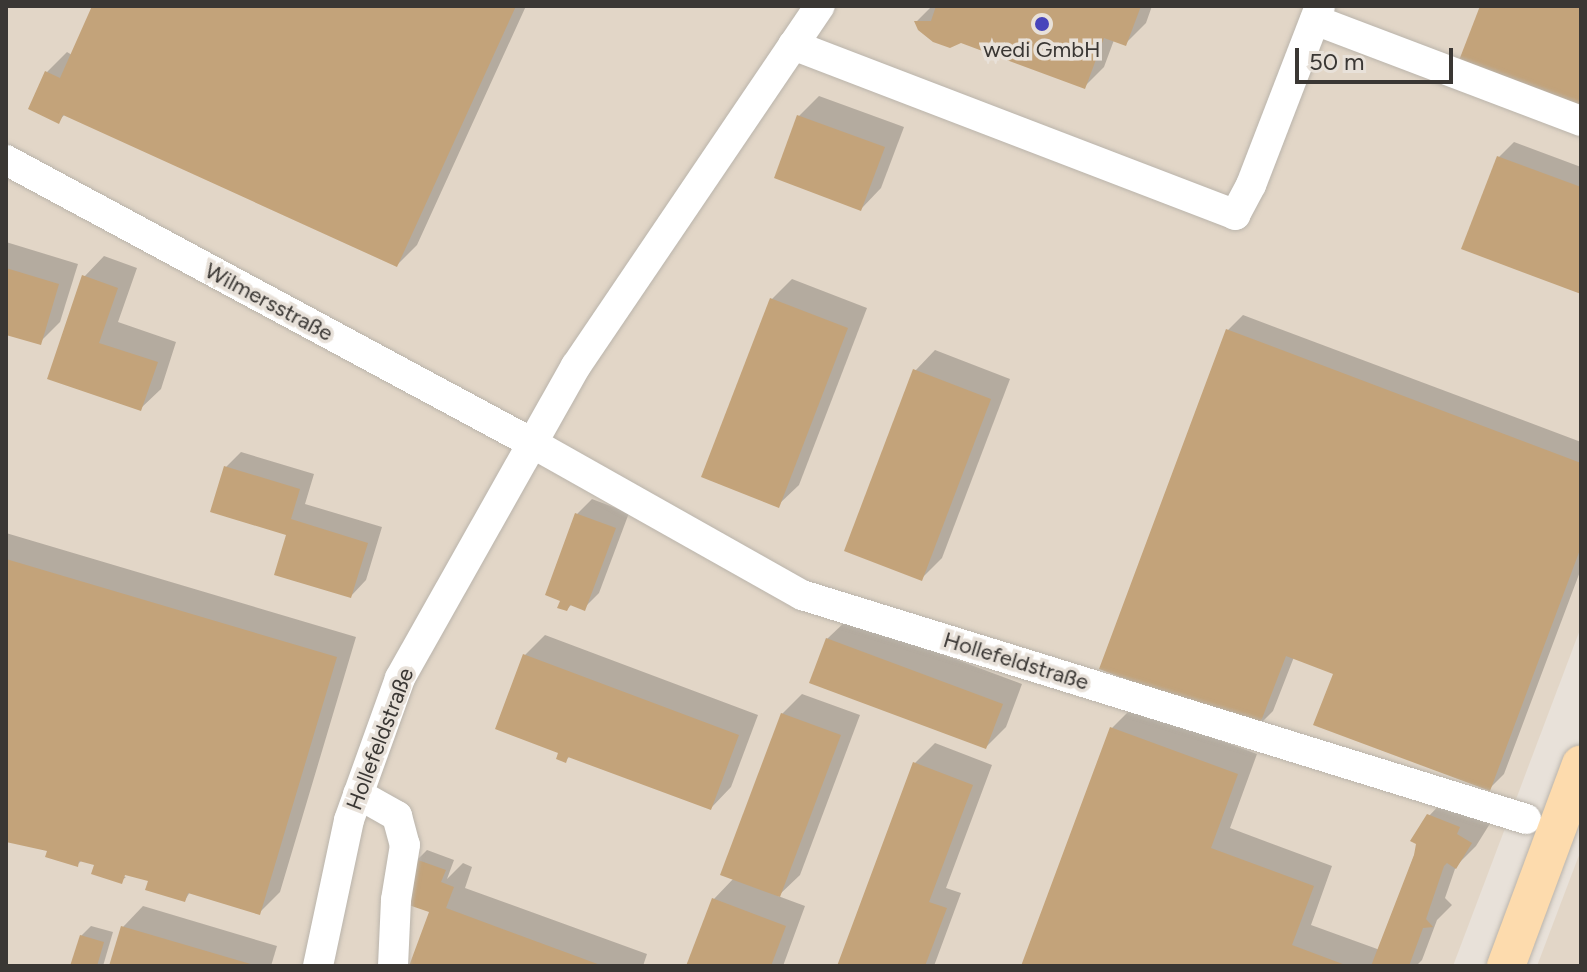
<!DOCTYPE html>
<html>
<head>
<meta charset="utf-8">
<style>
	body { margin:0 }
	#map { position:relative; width:1587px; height:972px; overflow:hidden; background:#e8e1d9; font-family:Figtree,sans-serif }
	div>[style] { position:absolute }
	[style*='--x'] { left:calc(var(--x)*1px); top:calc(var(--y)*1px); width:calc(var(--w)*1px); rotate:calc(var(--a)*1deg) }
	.built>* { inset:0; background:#e2d6c7 }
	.shadow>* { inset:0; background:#0003 }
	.building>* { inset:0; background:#c3a37a }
	.roads { filter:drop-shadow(0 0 2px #bab4ab) drop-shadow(0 0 2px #bab4ab) }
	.minor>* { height:30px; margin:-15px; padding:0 15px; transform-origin:15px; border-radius:15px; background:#fff }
	.major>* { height:38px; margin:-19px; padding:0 19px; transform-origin:19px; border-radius:19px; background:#fddbad }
	.dots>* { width:22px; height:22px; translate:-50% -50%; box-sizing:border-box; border:4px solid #e8e1d9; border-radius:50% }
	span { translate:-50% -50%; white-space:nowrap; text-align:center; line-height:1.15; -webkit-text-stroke:7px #e8e1d9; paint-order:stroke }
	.poi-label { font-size:22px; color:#3a3734 }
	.street-label { font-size:22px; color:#3a3734 }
	.frame { position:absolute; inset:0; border:8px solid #3a3734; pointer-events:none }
	.scale { position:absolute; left:1295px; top:48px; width:158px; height:36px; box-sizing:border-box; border:4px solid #3a3734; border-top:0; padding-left:10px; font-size:24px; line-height:28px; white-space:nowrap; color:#3a3734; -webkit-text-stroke:6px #e8e1d9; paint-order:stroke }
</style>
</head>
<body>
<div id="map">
	<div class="built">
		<div style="clip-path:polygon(6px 6px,1581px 6px,1581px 627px,1453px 966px,6px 966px)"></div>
		<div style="clip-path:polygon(1581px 850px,1581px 966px,1537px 966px)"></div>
	</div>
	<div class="shadow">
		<div style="clip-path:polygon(95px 6px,526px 6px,417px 245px,397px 265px,65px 114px,59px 121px,47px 72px,67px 52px,72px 55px)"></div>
		<div style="clip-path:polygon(932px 6px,1152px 6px,1146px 23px,1125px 44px,1114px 40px,1104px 67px,1084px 87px,917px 21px)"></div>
		<div style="clip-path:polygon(819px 96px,904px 127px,881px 188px,861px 209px,776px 177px,799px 116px)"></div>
		<div style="clip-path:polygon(1514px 142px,1581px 167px,1581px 292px,1499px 157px)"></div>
		<div style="clip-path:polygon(6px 242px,78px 264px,60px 322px,40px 342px,6px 332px)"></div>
		<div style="clip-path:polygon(104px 256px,137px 268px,118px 322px,176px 342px,161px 389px,140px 409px,50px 378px,84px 277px)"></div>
		<div style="clip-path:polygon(792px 279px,867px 308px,799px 485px,778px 505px,772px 299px)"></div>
		<div style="clip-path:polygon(1243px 315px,1581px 442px,1581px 569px,1504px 774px,1489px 789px,1335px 673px,1294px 657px,1273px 711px,1258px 726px,1228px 330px)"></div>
		<div style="clip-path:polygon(935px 350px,1010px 379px,942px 558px,922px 578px,915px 371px)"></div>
		<div style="clip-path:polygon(241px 452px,314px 474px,305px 504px,382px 527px,366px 580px,351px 596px,226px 467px)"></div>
		<div style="clip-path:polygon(592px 499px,629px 513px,599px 593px,584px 608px,572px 604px,567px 609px,577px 514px)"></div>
		<div style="clip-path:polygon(6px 533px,356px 637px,280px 892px,260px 912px,190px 892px,185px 900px,148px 889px,151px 880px,98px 865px,97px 868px,126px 877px,121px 881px,94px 873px,96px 864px,82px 860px,77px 865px,48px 856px,49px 850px,6px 838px)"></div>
		<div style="clip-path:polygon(848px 619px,1022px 684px,1006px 727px,986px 747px,827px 639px)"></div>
		<div style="clip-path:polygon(545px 635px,758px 715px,731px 787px,711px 808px,571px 755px,565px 761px,525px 655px)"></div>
		<div style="clip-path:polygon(802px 694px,860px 715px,800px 875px,778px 896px,805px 906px,783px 966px,688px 966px,713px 900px,734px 878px,782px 714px)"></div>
		<div style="clip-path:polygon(1132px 708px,1257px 754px,1230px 828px,1332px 866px,1311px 925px,1380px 950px,1428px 817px,1448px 796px,1491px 822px,1476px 846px,1456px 866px,1445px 898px,1452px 905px,1437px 920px,1422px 960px,1416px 966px,1024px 966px,1112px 728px)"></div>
		<div style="clip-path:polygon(935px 743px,992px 765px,946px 888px,961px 893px,934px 966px,839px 966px,915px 763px)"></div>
		<div style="clip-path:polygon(427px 850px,454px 860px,447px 879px,463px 863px,472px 867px,465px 888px,647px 954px,643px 966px,412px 966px,432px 911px,417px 860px)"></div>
		<div style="clip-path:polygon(143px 906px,277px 946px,271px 966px,111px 966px,123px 927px)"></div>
		<div style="clip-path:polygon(91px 926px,113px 932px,103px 966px,72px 966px,81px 936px)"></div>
	</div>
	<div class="building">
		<div style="clip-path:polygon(92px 6px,516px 6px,397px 267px,63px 115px,59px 124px,28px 109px,45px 71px,60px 78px)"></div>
		<div style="clip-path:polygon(936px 6px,1141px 6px,1126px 46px,1104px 38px,1085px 89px,961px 43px,950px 48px,933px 42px,918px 30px,914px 21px,931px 21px)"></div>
		<div style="clip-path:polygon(1480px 6px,1581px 6px,1581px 108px,1458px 63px)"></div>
		<div style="clip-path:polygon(797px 115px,885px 147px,861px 211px,774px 178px)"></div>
		<div style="clip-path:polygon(1497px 156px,1581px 187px,1581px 294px,1461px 249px)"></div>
		<div style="clip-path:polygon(6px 268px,59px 284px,41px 345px,6px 335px)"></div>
		<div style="clip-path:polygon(82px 275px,118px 288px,99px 343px,158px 362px,141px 411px,47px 379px)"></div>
		<div style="clip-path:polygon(770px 298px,848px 328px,779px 508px,701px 477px)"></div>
		<div style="clip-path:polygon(1226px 329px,1581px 463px,1581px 547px,1490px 791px,1313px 725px,1333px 674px,1286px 656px,1258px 729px,1099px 669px)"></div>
		<div style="clip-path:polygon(913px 369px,991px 399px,922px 581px,844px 551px)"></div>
		<div style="clip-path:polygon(224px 466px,300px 489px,291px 519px,368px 543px,351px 598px,274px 575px,286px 535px,210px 512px)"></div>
		<div style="clip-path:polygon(575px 513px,616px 528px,585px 611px,570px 605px,567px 611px,557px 608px,560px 601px,545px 595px)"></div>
		<div style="clip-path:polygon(6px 559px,337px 657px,260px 915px,188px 893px,185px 902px,145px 890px,148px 881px,125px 875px,122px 884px,91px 874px,94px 865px,79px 861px,78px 867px,45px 857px,47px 851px,6px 842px)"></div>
		<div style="clip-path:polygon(826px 638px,1003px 704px,986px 749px,809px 683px)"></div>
		<div style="clip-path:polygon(523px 654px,739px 735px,711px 810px,568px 757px,566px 763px,556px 759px,558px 753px,495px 729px)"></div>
		<div style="clip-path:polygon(781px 713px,841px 735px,780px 897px,720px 875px)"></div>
		<div style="clip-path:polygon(1110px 727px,1238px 774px,1211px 848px,1314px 886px,1292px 945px,1348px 966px,1021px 966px)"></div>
		<div style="clip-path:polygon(913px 762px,973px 785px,929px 902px,947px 908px,925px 966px,837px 966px)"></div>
		<div style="clip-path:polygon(1427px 814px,1460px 827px,1457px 834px,1472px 843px,1456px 869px,1447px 863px,1444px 866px,1426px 919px,1433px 927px,1423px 928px,1409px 966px,1371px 966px,1414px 855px,1416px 844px,1410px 841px)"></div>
		<div style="clip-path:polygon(415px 859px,446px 870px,441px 882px,454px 887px,446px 908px,603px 966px,409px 966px,429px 912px,400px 902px)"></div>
		<div style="clip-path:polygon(712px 898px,786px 926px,771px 966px,686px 966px)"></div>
		<div style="clip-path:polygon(121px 926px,254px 965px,254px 966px,109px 966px)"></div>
		<div style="clip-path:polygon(80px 935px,104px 942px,97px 966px,70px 966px)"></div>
	</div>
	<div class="roads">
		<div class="minor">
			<div style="--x:1315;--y:20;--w:285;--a:20.8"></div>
			<div style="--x:793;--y:45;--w:474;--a:21"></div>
			<div style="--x:1235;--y:215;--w:34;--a:-62"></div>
			<div style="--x:1251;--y:185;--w:192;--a:-68.9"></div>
			<div style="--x:6;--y:160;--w:597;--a:28.28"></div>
			<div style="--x:532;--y:443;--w:310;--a:29.4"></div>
			<div style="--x:802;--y:595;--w:758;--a:17.19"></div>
			<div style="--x:358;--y:794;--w:45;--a:29.4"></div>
			<div style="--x:397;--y:816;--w:30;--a:75"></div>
			<div style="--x:405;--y:845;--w:56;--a:99.3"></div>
			<div style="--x:396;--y:900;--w:66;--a:92.6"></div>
			<div style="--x:318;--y:966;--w:149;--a:-78"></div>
			<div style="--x:349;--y:820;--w:151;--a:-70.2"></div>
			<div style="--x:400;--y:678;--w:358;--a:-60.6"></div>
			<div style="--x:576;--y:366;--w:435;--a:-55.9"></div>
		</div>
		<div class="major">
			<div style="--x:1506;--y:966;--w:215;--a:-69.6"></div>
		</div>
	</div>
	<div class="dots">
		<div style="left:1042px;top:24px;background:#4845bb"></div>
	</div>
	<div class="poi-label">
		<span style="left:1042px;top:50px">wedi GmbH</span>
	</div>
	<div class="street-label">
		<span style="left:269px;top:302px;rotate:28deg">Wilmersstraße</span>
		<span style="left:1016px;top:661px;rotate:17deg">Hollefeldstraße</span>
		<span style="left:380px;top:739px;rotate:-69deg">Hollefeldstraße</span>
	</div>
	<div class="frame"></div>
	<div class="scale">50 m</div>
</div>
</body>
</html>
